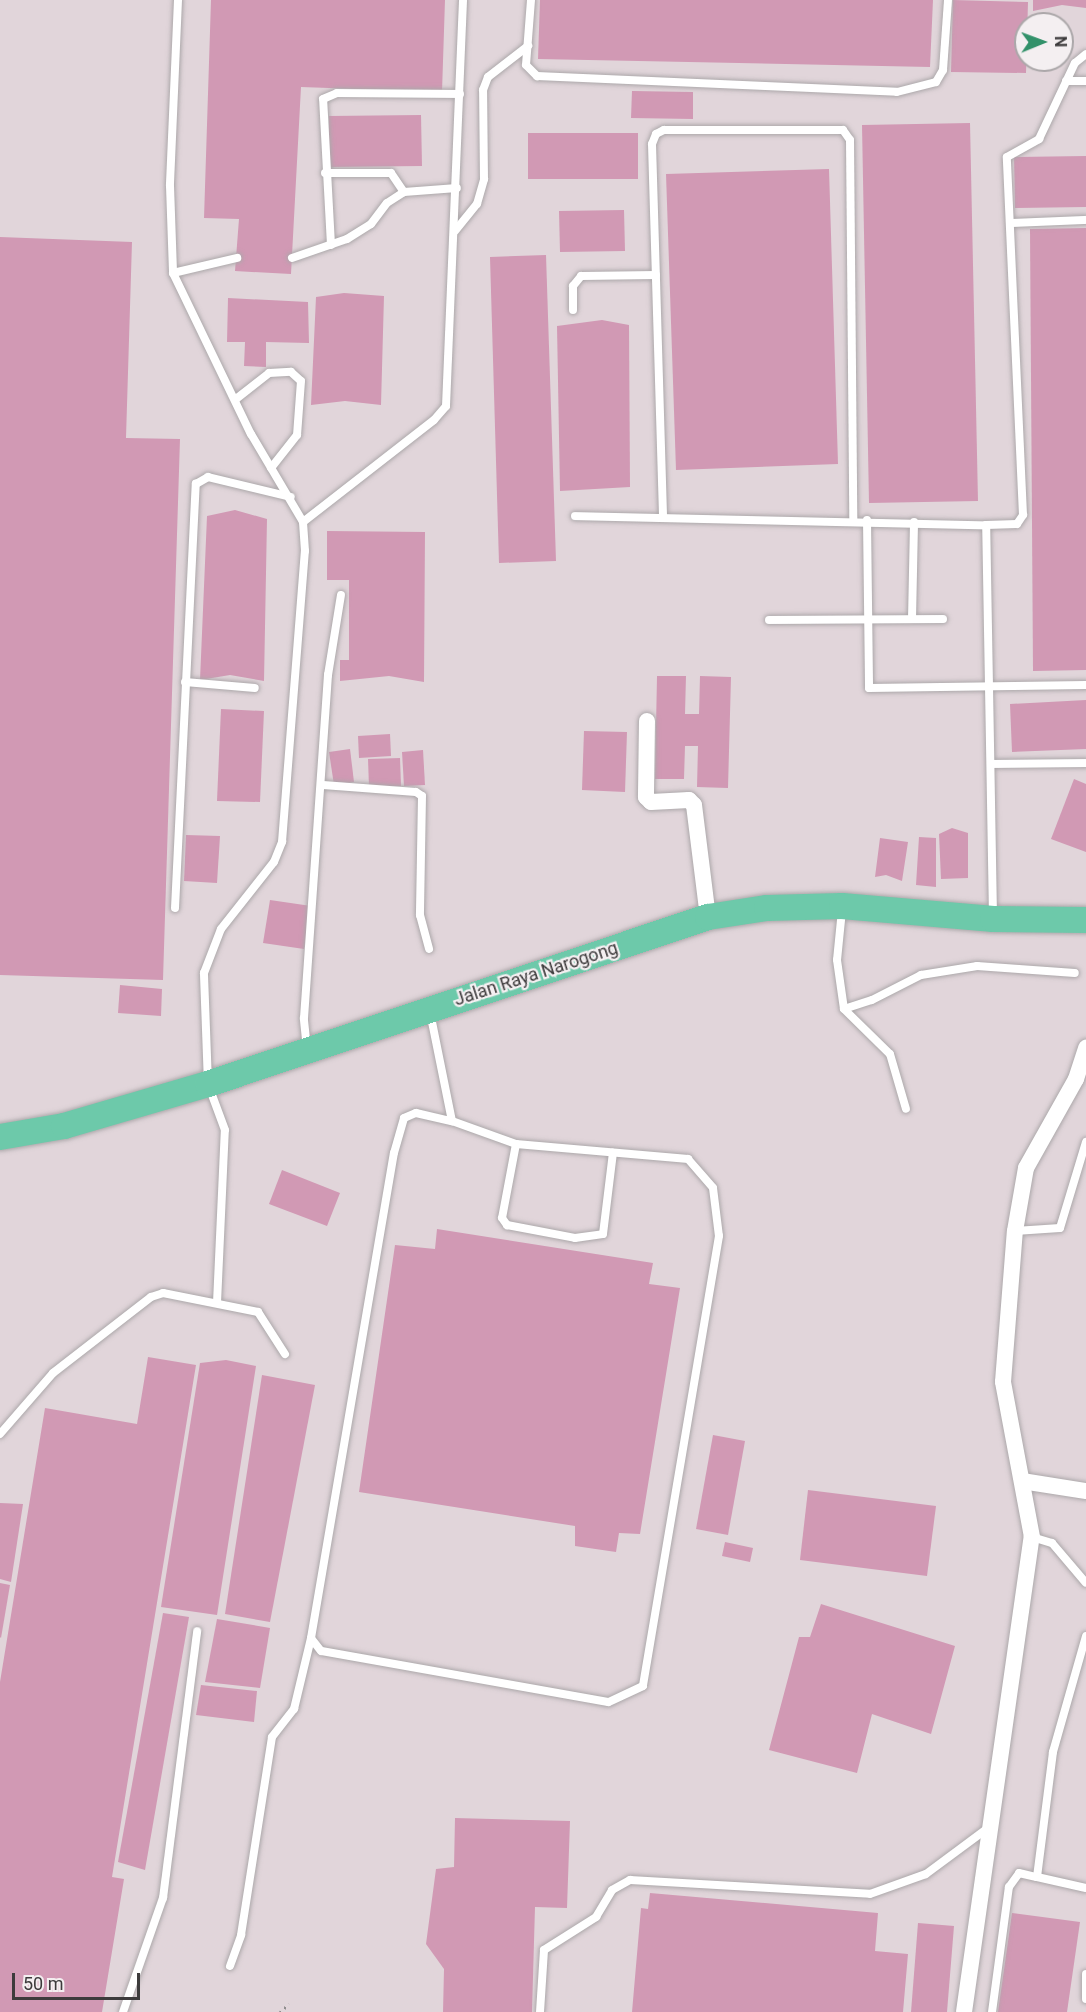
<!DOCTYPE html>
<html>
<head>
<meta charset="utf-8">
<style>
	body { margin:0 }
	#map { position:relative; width:1086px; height:2012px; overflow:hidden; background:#e6e2e4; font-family:Roboto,sans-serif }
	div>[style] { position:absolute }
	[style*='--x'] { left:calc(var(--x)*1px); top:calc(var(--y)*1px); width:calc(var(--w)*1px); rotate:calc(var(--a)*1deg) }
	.built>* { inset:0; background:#e1d5da }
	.building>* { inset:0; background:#d199b4 }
	.path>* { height:3px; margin-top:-1.5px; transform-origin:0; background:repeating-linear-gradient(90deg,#918e8f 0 1.5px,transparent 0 6px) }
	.roads { filter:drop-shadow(0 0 2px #aca8aa) drop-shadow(0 0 2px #aca8aa) }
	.lane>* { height:8px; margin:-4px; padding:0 4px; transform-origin:4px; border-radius:4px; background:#fff }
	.street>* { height:16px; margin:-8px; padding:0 8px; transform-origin:8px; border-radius:8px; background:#fff }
	.primary>* { height:26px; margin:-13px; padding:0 13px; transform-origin:13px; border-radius:13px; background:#6dc9aa }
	span { translate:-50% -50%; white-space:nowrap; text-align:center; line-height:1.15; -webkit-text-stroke:4.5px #f4eff1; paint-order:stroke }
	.street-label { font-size:18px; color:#3d3b3c }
	.north { position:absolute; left:1014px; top:12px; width:60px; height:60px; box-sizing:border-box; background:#f4eff1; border:2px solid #aba7a9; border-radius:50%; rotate:89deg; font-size:16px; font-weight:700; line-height:24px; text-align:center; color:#3d3b3c }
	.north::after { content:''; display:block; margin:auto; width:21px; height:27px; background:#32916a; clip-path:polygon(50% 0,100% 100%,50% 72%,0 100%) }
	.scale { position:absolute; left:12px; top:1973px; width:128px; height:27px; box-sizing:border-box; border:3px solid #3d3b3c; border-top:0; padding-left:8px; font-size:18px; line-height:21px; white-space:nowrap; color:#3d3b3c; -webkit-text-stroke:4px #f4eff1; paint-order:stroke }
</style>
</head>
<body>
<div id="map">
	<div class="built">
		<div style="clip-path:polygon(evenodd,0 0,1086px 0,1086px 2012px,0 2012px,0 0,1026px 24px,1062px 24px,1062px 60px,1026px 60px,1026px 24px)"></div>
	</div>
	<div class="building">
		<div style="clip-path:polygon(211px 0,445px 0,442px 92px,301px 87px,291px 274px,235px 271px,239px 219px,204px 218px)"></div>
		<div style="clip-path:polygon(540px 0,933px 0,930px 67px,538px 59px)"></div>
		<div style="clip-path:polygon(953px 0,1028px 2px,1026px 73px,951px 72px)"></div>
		<div style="clip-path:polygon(1033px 0,1086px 0,1086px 8px,1062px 5px,1033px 11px)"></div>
		<div style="clip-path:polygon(632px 91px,693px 92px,693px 119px,631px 118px)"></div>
		<div style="clip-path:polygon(421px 115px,422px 166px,329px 167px,329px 116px)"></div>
		<div style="clip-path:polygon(970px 123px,978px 501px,869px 503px,862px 125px)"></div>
		<div style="clip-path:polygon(528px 133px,638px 133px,638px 179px,528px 179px)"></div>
		<div style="clip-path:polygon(1086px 156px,1086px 207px,1015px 208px,1014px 157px)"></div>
		<div style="clip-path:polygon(829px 169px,838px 464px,676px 470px,666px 174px)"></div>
		<div style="clip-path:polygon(624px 210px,625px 251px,560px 252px,559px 211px)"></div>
		<div style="clip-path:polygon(1086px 228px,1086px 670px,1033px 671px,1030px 229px)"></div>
		<div style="clip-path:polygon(0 237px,132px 242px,126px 438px,180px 439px,163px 980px,0 975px)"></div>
		<div style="clip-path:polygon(546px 255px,556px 561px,499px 563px,490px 257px)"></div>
		<div style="clip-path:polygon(344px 293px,384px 296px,381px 405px,345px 401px,311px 405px,316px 297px)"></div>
		<div style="clip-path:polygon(228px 298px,308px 302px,309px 343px,266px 342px,266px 367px,244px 366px,245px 342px,227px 342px)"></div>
		<div style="clip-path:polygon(602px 320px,629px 325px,630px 487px,560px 491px,557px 326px)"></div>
		<div style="clip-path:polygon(235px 510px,267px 519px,264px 681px,230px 675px,200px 680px,207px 516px)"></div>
		<div style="clip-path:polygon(327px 531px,425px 532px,424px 682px,389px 676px,340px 681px,340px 660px,349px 660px,349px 580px,327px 580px)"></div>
		<div style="clip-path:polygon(657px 676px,686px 676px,685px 714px,699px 714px,700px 676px,731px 677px,728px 788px,697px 787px,698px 746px,685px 746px,684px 779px,655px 779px)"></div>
		<div style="clip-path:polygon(1086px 700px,1086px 749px,1012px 752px,1010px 704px)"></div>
		<div style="clip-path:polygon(221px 709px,264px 711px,260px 802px,217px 801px)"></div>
		<div style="clip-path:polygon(584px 731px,627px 732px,625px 792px,582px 790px)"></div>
		<div style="clip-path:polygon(390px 734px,391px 756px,359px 758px,358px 736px)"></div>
		<div style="clip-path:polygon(350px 749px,354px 782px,334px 785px,329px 752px)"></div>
		<div style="clip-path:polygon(423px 750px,425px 785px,404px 786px,402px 752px)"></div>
		<div style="clip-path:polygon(400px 758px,401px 786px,369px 787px,368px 759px)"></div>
		<div style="clip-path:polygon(1074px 779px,1086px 784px,1086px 852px,1051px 839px)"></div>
		<div style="clip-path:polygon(952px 828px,968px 833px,968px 878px,941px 879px,939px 834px)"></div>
		<div style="clip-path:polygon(186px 835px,220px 836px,217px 883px,184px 881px)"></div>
		<div style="clip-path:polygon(919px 837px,936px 838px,936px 887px,916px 885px)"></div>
		<div style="clip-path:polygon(880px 838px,908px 842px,902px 881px,886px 875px,875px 877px)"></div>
		<div style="clip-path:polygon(270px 900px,311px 906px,304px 949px,263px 943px)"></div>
		<div style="clip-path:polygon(120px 985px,162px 989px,161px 1016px,118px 1013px)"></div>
		<div style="clip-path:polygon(282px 1170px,340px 1193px,327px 1226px,269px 1204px)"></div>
		<div style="clip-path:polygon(437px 1229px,653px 1263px,649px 1284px,680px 1288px,640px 1534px,619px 1533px,616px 1552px,575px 1546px,575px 1526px,359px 1492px,395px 1245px,435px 1249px)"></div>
		<div style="clip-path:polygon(148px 1357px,196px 1365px,112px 1877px,124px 1879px,102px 2012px,0 2012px,0 1682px,45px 1408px,137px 1424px)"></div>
		<div style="clip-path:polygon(226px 1360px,256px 1366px,217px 1615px,161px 1607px,200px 1363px)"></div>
		<div style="clip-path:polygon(262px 1375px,315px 1385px,270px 1622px,225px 1614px)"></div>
		<div style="clip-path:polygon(713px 1435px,745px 1441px,728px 1535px,696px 1529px)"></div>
		<div style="clip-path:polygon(808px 1490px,936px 1506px,927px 1576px,800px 1560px)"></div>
		<div style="clip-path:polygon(0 1503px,23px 1504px,11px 1582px,0 1579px)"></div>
		<div style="clip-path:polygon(725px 1542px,753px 1548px,750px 1562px,722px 1556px)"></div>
		<div style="clip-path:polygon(0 1583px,10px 1585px,1px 1638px,0 1637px)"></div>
		<div style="clip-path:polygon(821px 1604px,955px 1646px,931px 1734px,872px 1714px,857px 1773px,769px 1750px,799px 1637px,810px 1637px)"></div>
		<div style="clip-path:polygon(163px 1613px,189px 1617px,145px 1870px,118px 1862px)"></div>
		<div style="clip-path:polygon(217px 1619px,270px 1628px,260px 1688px,205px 1682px)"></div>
		<div style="clip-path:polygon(201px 1685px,257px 1691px,254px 1722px,196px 1715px)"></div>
		<div style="clip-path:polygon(455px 1818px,570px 1821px,567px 1908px,535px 1907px,532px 2012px,443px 2012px,444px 1969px,426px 1944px,436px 1869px,454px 1867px)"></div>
		<div style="clip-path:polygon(650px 1893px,878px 1913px,875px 1951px,908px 1954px,903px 2012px,632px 2012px,641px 1908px,648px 1909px)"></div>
		<div style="clip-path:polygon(1012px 1913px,1080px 1922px,1067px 2012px,998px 2012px)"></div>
		<div style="clip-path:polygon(918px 1923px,954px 1926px,947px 2012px,911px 2012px)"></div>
	</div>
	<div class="path">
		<div style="--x:280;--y:2012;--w:12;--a:-42"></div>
	</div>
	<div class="roads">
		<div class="lane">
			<div style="--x:178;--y:0;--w:186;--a:92.5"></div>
			<div style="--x:170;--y:186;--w:87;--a:88"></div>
			<div style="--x:173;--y:273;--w:179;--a:64.2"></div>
			<div style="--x:251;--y:434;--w:102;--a:59.4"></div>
			<div style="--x:531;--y:0;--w:65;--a:94.4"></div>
			<div style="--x:526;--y:65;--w:16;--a:45"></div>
			<div style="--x:537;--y:76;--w:360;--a:2.5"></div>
			<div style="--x:897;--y:92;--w:40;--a:-14.4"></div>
			<div style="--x:936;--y:82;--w:14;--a:-60"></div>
			<div style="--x:943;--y:70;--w:70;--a:-85.9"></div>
			<div style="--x:1066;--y:81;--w:20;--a:0"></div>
			<div style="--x:325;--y:173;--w:66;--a:0"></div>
			<div style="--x:391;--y:173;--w:23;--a:56"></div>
			<div style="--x:1010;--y:223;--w:76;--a:-2.3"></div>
			<div style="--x:455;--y:231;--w:35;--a:-51"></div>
			<div style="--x:477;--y:204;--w:26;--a:-74"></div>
			<div style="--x:484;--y:179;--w:89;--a:-90.6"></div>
			<div style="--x:483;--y:90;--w:14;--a:-69"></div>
			<div style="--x:488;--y:77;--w:51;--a:-37.8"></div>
			<div style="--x:331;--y:245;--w:146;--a:-93.1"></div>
			<div style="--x:323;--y:99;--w:15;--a:-23"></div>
			<div style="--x:337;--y:93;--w:123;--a:0.5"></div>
			<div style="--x:292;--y:258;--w:58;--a:-19.1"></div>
			<div style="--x:347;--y:239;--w:28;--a:-32"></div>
			<div style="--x:371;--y:224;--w:26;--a:-53"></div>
			<div style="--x:387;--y:203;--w:20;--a:-33"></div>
			<div style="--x:404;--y:192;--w:53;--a:-4.3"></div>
			<div style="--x:173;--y:273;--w:66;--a:-13.2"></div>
			<div style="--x:573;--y:310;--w:24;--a:-90"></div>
			<div style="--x:573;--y:286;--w:13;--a:-51"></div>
			<div style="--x:581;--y:276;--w:75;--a:-0.8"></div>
			<div style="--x:236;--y:399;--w:42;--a:-38.2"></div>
			<div style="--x:269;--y:373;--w:22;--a:-3"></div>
			<div style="--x:291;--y:372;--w:13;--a:42"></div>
			<div style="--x:301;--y:381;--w:54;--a:94.2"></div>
			<div style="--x:297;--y:435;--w:42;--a:128.2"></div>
			<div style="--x:663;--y:515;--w:371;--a:-91.7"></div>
			<div style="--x:652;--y:144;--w:11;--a:-68"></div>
			<div style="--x:656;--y:134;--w:9;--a:-27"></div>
			<div style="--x:664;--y:130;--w:179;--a:0"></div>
			<div style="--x:843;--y:130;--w:12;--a:55"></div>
			<div style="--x:850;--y:140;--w:379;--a:89.5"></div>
			<div style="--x:575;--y:516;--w:411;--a:1.3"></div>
			<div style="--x:867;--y:520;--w:168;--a:89.3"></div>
			<div style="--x:869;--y:688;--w:217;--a:-0.8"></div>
			<div style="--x:912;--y:619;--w:97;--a:-88.8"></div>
			<div style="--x:769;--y:620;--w:174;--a:-0.3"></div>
			<div style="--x:185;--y:682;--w:70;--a:4.9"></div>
			<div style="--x:993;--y:764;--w:93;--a:-0.6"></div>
			<div style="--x:323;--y:785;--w:93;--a:4.3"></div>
			<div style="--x:416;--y:792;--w:7;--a:34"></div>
			<div style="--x:422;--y:796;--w:119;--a:91"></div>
			<div style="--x:420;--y:915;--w:35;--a:75"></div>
			<div style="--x:175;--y:908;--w:425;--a:-87.2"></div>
			<div style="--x:196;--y:484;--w:14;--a:-30"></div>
			<div style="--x:208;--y:477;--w:85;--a:13.5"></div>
			<div style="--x:842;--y:910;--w:50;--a:95.7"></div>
			<div style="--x:837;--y:960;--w:49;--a:81.9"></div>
			<div style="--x:844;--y:1009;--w:64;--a:44.4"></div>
			<div style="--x:890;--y:1054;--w:57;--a:73.8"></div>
			<div style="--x:993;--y:916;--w:391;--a:-91"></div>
			<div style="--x:986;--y:525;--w:31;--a:-2"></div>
			<div style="--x:1017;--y:524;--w:11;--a:-56"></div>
			<div style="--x:1023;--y:515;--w:358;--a:-92.6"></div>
			<div style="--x:1007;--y:157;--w:37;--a:-29"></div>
			<div style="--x:1039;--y:139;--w:84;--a:-64.7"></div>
			<div style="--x:1075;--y:63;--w:14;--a:-39"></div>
			<div style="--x:844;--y:1009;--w:29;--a:-18"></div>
			<div style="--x:872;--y:1000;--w:55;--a:-27"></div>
			<div style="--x:921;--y:975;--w:57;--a:-9.1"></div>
			<div style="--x:977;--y:966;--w:98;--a:4.1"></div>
			<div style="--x:430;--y:1012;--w:111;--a:78.6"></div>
			<div style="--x:307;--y:1049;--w:31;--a:-96"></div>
			<div style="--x:304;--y:1018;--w:344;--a:-86"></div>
			<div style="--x:328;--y:675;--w:81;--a:-80.8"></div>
			<div style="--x:516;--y:1144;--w:75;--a:100.7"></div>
			<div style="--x:502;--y:1218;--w:9;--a:54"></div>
			<div style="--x:507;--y:1225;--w:69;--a:10.8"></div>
			<div style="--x:575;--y:1238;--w:28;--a:-8"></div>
			<div style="--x:603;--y:1234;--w:82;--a:-83"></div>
			<div style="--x:1015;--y:1231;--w:45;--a:-3.8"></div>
			<div style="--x:1060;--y:1228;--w:90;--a:-73.2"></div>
			<div style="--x:217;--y:1303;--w:173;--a:-87.4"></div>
			<div style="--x:225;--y:1130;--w:49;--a:-110.3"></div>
			<div style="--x:208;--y:1084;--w:111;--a:-92.1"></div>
			<div style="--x:204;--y:973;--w:47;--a:-68.9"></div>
			<div style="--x:221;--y:929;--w:85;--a:-51.7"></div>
			<div style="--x:274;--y:862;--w:22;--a:-68"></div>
			<div style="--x:282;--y:842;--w:292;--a:-85.5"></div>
			<div style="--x:305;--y:551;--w:29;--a:-94"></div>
			<div style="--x:303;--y:522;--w:166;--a:-37.9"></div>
			<div style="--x:434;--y:420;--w:18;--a:-49"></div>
			<div style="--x:446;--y:406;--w:406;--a:-87.6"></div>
			<div style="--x:0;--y:1434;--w:81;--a:-49"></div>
			<div style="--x:53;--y:1373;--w:124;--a:-37.8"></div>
			<div style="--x:151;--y:1297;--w:13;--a:-18"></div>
			<div style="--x:163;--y:1293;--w:97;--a:11.3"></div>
			<div style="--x:258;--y:1312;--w:50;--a:57.3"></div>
			<div style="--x:1032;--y:1537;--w:21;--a:17"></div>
			<div style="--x:1052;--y:1543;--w:52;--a:49.6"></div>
			<div style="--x:1086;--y:1636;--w:121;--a:105.9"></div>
			<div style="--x:1053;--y:1752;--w:126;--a:97.3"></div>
			<div style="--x:1037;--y:1877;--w:50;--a:12.7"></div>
			<div style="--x:230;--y:1966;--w:33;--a:-70"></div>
			<div style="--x:241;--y:1935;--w:200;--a:-81.1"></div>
			<div style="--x:272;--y:1737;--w:36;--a:-52"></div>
			<div style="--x:294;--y:1709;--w:73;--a:-76.5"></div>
			<div style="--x:311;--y:1638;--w:492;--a:-80.3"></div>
			<div style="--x:394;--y:1153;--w:36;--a:-74"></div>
			<div style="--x:404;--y:1118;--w:13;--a:-23"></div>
			<div style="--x:416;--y:1113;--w:37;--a:13"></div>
			<div style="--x:452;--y:1121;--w:68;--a:19.8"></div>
			<div style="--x:516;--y:1144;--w:173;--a:5"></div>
			<div style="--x:688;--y:1159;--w:38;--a:49"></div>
			<div style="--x:713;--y:1188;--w:48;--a:82.9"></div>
			<div style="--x:719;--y:1236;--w:456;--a:99.6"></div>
			<div style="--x:643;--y:1686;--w:38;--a:155"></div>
			<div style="--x:608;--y:1702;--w:291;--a:-169.9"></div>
			<div style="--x:321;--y:1651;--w:16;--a:-128"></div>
			<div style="--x:1086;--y:1974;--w:25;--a:90"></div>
			<div style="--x:123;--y:2012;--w:121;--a:-70.7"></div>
			<div style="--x:163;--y:1898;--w:269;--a:-82.7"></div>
			<div style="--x:540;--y:2012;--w:62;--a:-86.3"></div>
			<div style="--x:544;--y:1950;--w:62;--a:-32.4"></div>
			<div style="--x:596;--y:1917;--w:31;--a:-59"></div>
			<div style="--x:612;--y:1890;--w:21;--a:-29"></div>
			<div style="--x:630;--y:1880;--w:240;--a:3.3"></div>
			<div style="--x:870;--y:1894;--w:59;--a:-19.7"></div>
			<div style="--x:926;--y:1874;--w:77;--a:-36.6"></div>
			<div style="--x:992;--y:2012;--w:126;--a:-82.3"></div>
			<div style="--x:1009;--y:1887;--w:17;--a:-54"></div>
			<div style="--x:1019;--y:1873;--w:18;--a:13"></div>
		</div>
		<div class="street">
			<div style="--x:647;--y:721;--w:76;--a:90.8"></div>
			<div style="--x:646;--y:797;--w:7;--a:45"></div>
			<div style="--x:651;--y:802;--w:38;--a:-3"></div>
			<div style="--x:689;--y:800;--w:7;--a:45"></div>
			<div style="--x:694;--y:805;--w:113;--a:82.9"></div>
			<div style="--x:1022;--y:1481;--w:65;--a:8.9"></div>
			<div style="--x:964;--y:2012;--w:480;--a:-81.9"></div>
			<div style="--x:1032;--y:1537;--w:158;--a:-100.6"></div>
			<div style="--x:1003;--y:1382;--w:151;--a:-85.5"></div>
			<div style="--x:1015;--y:1231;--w:64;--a:-80.1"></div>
			<div style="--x:1026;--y:1168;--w:102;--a:-60.7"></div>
			<div style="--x:1076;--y:1079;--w:33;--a:-72"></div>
		</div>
		<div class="primary">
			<div style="--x:0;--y:1137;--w:65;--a:-9.8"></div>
			<div style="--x:64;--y:1126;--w:150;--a:-16.3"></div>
			<div style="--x:208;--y:1084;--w:527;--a:-18.47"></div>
			<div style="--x:708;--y:917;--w:60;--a:-8.7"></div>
			<div style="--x:767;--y:908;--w:75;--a:-1.5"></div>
			<div style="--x:842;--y:906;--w:152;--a:4.9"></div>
			<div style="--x:993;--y:919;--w:93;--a:0.6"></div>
		</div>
	</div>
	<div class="street-label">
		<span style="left:536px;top:974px;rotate:-18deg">Jalan Raya Narogong</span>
	</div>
	<div class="north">N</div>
	<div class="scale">50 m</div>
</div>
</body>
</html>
